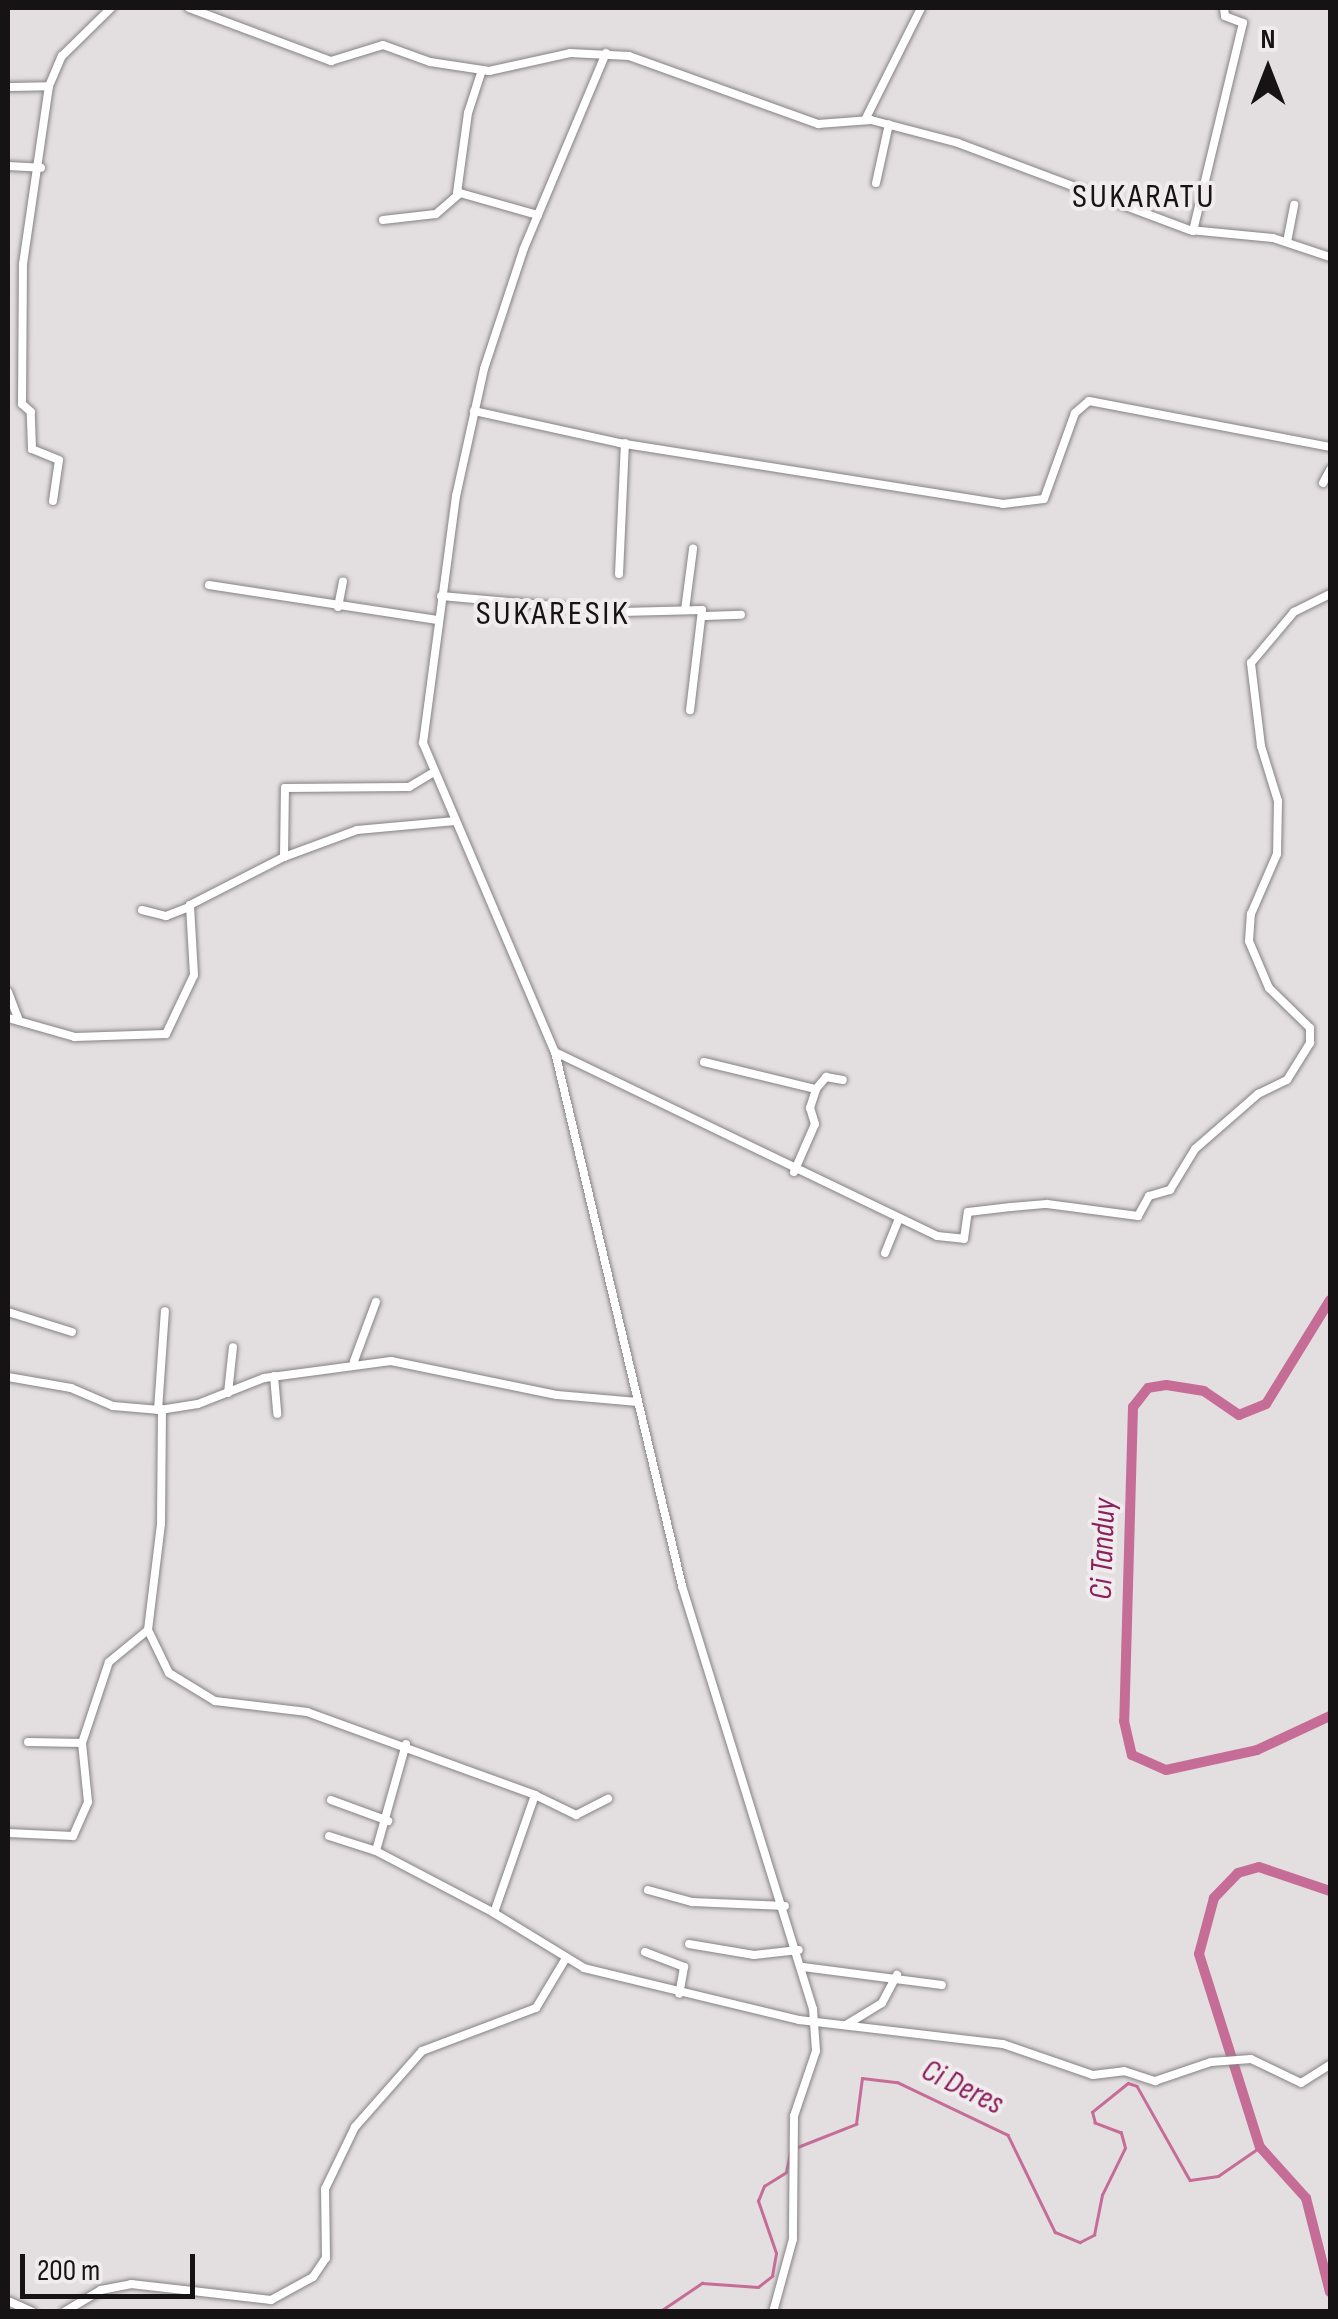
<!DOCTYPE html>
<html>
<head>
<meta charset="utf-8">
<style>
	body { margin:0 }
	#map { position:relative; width:1338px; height:2319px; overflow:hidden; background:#e3dee0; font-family:"Sofia Sans Condensed",sans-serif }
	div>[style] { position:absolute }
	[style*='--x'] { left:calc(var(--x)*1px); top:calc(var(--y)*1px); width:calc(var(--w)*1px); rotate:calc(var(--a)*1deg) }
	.stream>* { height:2.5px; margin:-1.25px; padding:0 1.25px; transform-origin:1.25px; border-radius:1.25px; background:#c66d97 }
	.river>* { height:10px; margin:-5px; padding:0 5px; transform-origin:5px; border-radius:5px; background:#c66d97 }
	.roads { filter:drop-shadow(0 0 2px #868283) drop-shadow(0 0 2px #868283) }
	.minor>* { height:8px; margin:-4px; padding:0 4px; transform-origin:4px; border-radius:4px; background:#fff }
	span { translate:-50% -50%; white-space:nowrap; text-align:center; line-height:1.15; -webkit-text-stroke:8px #f0ebed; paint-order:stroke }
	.water-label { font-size:32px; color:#8b205c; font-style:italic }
	.quarter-label { font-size:35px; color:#151314; letter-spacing:2.5px }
	.frame { position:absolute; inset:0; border:10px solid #151314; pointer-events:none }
	.north { position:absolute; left:1218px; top:20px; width:100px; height:100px; -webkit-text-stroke:8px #f0ebed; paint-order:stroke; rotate:0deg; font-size:28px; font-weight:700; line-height:40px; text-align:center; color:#151314 }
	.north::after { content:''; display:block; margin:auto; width:35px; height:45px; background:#151314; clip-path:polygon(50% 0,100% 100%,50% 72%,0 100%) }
	.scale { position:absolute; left:20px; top:2254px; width:175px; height:45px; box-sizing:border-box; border:5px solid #151314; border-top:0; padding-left:12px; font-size:30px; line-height:35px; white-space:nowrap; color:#151314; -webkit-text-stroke:8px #f0ebed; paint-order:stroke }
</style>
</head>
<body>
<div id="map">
	<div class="stream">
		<div style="--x:795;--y:2148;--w:66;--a:-21.5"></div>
		<div style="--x:856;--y:2124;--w:46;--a:-82.6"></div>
		<div style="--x:862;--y:2078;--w:35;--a:7"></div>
		<div style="--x:897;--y:2082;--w:123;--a:25.5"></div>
		<div style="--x:1008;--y:2135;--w:108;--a:64.1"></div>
		<div style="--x:1055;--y:2232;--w:27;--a:22"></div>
		<div style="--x:1080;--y:2242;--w:16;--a:-27"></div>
		<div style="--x:1094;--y:2235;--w:41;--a:-78.7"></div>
		<div style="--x:1102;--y:2195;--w:52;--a:-63.9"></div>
		<div style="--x:1125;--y:2148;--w:16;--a:-105"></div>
		<div style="--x:1121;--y:2133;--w:28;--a:-159"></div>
		<div style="--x:1095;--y:2123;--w:11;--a:-105"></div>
		<div style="--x:1092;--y:2112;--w:46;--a:-38.9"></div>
		<div style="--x:1128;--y:2083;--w:9;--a:18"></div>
		<div style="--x:1137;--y:2086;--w:108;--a:60.6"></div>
		<div style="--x:1190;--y:2180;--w:28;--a:-8"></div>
		<div style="--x:1218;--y:2176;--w:51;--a:-34.6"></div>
		<div style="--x:659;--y:2312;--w:52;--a:-34"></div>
		<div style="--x:702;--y:2283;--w:56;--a:4.1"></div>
		<div style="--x:758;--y:2287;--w:18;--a:-38"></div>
		<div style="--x:772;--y:2276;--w:23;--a:-80"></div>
		<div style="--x:776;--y:2253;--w:55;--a:-109.1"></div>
		<div style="--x:758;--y:2201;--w:16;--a:-68"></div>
		<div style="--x:764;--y:2186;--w:26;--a:-32"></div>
		<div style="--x:786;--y:2172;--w:19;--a:-78"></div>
	</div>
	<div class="river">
		<div style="--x:1330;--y:1300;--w:122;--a:121.6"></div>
		<div style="--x:1266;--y:1404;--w:29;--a:158"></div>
		<div style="--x:1239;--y:1415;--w:42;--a:-145.6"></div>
		<div style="--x:1204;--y:1391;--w:38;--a:-171"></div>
		<div style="--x:1166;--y:1385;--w:18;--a:171"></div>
		<div style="--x:1148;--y:1388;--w:24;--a:128"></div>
		<div style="--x:1133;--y:1407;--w:314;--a:91.6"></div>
		<div style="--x:1124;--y:1721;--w:35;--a:77"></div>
		<div style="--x:1132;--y:1755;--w:37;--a:24"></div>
		<div style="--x:1166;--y:1770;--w:93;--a:-12.4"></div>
		<div style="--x:1257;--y:1750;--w:81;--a:-25"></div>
		<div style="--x:1330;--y:1891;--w:75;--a:-161.3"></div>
		<div style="--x:1259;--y:1867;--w:22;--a:164"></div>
		<div style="--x:1238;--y:1873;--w:35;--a:134"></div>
		<div style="--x:1214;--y:1898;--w:58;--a:105"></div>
		<div style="--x:1199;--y:1954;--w:202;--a:72.5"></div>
		<div style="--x:1260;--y:2147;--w:69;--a:48"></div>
		<div style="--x:1306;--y:2198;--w:97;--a:75.7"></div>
	</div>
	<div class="roads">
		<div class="minor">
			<div style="--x:189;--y:8;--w:152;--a:20.5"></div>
			<div style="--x:331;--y:61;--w:54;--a:-17.1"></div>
			<div style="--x:383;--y:45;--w:50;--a:19.9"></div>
			<div style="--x:430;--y:62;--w:60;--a:8.7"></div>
			<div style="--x:489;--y:71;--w:83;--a:-12.5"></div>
			<div style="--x:570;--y:53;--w:59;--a:2.9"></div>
			<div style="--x:629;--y:56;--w:201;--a:19.8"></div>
			<div style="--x:818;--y:124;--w:53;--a:-4.3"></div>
			<div style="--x:871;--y:120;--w:90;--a:14.8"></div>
			<div style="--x:958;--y:143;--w:248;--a:20.6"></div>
			<div style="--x:1190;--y:230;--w:83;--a:5.5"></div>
			<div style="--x:1273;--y:238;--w:60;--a:18.4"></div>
			<div style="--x:606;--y:53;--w:212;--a:112.8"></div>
			<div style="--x:524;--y:248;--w:127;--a:108.3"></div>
			<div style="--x:484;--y:369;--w:130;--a:102.4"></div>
			<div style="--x:456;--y:496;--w:249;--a:97.6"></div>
			<div style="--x:423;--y:743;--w:336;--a:66.9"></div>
			<div style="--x:555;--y:1052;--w:549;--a:76.62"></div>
			<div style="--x:682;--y:1586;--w:443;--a:72.8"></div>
			<div style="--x:813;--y:2009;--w:42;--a:85.9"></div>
			<div style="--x:816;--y:2051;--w:69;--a:108.7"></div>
			<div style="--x:794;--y:2116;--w:123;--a:90.5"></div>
			<div style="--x:793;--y:2239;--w:76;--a:105.3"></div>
			<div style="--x:10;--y:87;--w:39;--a:-1"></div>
			<div style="--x:865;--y:120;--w:125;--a:-63.4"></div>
			<div style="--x:8;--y:166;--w:33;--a:3"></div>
			<div style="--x:876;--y:183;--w:60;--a:-77.6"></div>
			<div style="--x:457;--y:193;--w:81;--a:-82.2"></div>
			<div style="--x:468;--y:113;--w:45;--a:-72"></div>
			<div style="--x:383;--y:220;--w:53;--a:-6.5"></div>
			<div style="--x:436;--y:214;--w:32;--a:-41"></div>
			<div style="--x:460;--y:193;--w:81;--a:15.8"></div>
			<div style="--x:1193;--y:231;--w:214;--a:-76.5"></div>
			<div style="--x:1243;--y:23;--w:19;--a:-159"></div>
			<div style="--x:1225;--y:16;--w:8;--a:-97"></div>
			<div style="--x:1287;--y:242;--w:38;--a:-79"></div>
			<div style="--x:474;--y:411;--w:148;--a:12.4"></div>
			<div style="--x:619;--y:443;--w:389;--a:9"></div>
			<div style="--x:1003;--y:504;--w:41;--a:-7"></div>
			<div style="--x:1044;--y:499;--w:91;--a:-70.2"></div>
			<div style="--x:1075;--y:413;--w:18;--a:-41"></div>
			<div style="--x:1089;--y:401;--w:245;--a:10.8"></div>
			<div style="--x:1323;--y:483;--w:15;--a:-62"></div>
			<div style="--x:53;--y:501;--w:41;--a:-81.7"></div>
			<div style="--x:59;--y:460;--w:29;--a:-158"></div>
			<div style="--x:32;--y:449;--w:37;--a:-92"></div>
			<div style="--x:31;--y:412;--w:12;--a:-138"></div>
			<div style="--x:22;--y:404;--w:140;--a:-89.6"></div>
			<div style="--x:23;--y:264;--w:180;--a:-81.7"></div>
			<div style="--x:49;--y:86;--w:33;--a:-67"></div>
			<div style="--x:62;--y:56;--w:69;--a:-44.4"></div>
			<div style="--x:619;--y:574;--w:131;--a:-87.4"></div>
			<div style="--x:209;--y:585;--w:231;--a:8.7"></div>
			<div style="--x:441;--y:596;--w:181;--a:5.1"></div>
			<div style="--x:621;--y:612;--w:81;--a:-1.4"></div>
			<div style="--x:702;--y:610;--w:101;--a:96.8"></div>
			<div style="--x:338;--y:607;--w:26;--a:-79"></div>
			<div style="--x:685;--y:610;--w:62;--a:-82.5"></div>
			<div style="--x:705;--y:616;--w:36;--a:-2"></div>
			<div style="--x:284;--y:857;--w:69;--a:-89.2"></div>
			<div style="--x:285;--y:788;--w:124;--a:-0.5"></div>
			<div style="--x:409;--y:787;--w:27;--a:-31"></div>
			<div style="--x:142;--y:910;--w:25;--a:14"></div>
			<div style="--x:166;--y:916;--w:25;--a:-21"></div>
			<div style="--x:8;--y:992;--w:31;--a:69"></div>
			<div style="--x:8;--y:1018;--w:70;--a:15.8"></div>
			<div style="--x:75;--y:1037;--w:91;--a:-1.9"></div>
			<div style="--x:166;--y:1034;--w:65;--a:-64.6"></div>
			<div style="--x:194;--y:975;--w:70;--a:-93.3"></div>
			<div style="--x:190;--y:905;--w:106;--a:-27.1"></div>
			<div style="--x:284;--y:857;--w:78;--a:-20.3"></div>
			<div style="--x:357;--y:830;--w:99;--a:-5.2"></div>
			<div style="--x:555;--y:1052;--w:424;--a:25.7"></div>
			<div style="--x:937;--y:1236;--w:27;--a:6"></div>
			<div style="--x:964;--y:1239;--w:27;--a:-82"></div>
			<div style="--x:968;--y:1212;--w:43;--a:-6.6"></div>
			<div style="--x:1011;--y:1207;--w:36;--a:-5"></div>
			<div style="--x:1047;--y:1204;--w:92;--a:7.5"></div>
			<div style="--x:1138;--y:1216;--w:23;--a:-61"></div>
			<div style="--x:1149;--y:1196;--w:22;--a:-16"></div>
			<div style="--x:1170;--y:1190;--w:48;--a:-58.6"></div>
			<div style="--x:1195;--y:1149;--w:84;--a:-41.1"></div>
			<div style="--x:1258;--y:1094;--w:32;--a:-26"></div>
			<div style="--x:1287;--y:1080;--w:44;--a:-58.1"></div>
			<div style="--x:1310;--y:1043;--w:15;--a:-90"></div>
			<div style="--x:1310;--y:1028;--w:57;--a:-135.7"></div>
			<div style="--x:1269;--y:988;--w:51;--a:-113.1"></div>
			<div style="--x:1249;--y:941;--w:27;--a:-86"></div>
			<div style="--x:1251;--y:914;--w:65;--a:-66.6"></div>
			<div style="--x:1277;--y:854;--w:53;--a:-88.9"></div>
			<div style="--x:1278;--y:801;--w:58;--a:-107.2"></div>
			<div style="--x:1261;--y:746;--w:84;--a:-96.9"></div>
			<div style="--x:1251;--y:663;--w:67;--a:-49.9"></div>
			<div style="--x:1294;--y:612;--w:40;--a:-26.6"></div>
			<div style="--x:704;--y:1062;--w:115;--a:13.6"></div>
			<div style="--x:794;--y:1172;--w:52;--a:-66.4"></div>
			<div style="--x:815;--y:1124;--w:17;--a:-107"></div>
			<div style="--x:810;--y:1108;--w:20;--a:-72"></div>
			<div style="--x:816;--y:1089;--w:16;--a:-50"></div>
			<div style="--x:826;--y:1077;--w:17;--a:10"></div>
			<div style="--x:885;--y:1253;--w:35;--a:-68"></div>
			<div style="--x:8;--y:1312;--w:67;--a:17.4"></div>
			<div style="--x:354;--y:1361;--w:63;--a:-69.6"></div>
			<div style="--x:274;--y:1376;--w:38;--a:85"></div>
			<div style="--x:8;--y:1377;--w:64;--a:9.9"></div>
			<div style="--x:71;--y:1388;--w:46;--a:23.2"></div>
			<div style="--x:113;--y:1406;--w:47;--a:4.9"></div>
			<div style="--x:160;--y:1410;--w:38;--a:-9"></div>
			<div style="--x:198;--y:1404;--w:71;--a:-21.5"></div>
			<div style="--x:264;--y:1378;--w:128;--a:-7.6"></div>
			<div style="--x:391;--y:1361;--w:169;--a:11.6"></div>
			<div style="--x:557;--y:1395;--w:81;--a:4.9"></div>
			<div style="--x:228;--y:1393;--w:46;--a:-83.8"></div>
			<div style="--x:162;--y:1409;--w:115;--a:90.5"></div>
			<div style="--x:161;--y:1524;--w:107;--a:97"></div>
			<div style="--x:148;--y:1630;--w:48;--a:64"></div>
			<div style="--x:169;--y:1673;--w:54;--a:31.3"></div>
			<div style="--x:215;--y:1701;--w:93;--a:6.8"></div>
			<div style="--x:307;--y:1712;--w:243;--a:20"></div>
			<div style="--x:535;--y:1795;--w:125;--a:109.2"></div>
			<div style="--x:494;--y:1913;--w:105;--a:31.4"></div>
			<div style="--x:584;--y:1968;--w:221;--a:13.6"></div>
			<div style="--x:799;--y:2020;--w:205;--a:6.7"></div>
			<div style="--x:1003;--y:2044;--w:95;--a:19"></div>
			<div style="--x:1093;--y:2075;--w:31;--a:-7"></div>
			<div style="--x:1124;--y:2071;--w:33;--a:18"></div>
			<div style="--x:1155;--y:2081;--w:59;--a:-18.7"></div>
			<div style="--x:1211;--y:2062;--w:40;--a:-4.3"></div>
			<div style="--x:1251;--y:2059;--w:55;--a:25.6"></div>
			<div style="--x:1301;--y:2083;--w:34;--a:-32"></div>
			<div style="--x:158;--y:1410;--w:99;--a:-86"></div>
			<div style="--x:28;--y:1742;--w:54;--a:1.1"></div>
			<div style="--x:82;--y:1743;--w:85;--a:-71.6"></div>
			<div style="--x:109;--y:1662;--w:50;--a:-39.4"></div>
			<div style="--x:406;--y:1744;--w:111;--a:105.7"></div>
			<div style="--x:376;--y:1851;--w:133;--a:27.7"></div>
			<div style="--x:535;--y:1795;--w:46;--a:26"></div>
			<div style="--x:576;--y:1815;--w:36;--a:-27"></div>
			<div style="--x:331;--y:1800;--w:61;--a:20.2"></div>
			<div style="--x:8;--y:1833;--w:65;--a:2.6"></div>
			<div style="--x:73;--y:1836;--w:37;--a:-66"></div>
			<div style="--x:88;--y:1802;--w:59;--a:-95.8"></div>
			<div style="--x:329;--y:1836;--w:49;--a:17.7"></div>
			<div style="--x:648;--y:1890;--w:46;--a:15.3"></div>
			<div style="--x:692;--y:1902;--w:93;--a:2.5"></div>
			<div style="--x:689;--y:1944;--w:66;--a:9.6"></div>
			<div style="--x:754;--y:1955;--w:45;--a:-6.3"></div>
			<div style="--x:645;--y:1952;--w:42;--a:21"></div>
			<div style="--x:684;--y:1967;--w:27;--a:100"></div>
			<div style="--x:803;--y:1967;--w:140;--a:7.4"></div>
			<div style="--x:846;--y:2025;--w:42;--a:-31.4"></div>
			<div style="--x:882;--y:2003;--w:32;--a:-62"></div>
			<div style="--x:8;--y:2301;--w:27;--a:24"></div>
			<div style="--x:64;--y:2312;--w:43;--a:-30.7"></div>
			<div style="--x:101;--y:2290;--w:31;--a:-11"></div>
			<div style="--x:131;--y:2284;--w:141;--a:6.5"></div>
			<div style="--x:271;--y:2300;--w:48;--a:-28.7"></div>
			<div style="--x:313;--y:2277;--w:23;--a:-56"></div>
			<div style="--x:326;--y:2258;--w:69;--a:-90.8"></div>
			<div style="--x:325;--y:2189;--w:69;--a:-64.2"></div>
			<div style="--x:355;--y:2127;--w:101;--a:-48.6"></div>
			<div style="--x:422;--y:2051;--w:122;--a:-20.7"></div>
			<div style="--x:536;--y:2008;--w:58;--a:-59"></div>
		</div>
	</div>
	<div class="water-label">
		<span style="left:1104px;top:1549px;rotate:-88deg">Ci Tanduy</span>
		<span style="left:962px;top:2088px;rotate:26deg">Ci Deres</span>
	</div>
	<div class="quarter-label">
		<span style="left:1144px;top:197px">SUKARATU</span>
		<span style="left:553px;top:614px">SUKARESIK</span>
	</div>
	<div class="frame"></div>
	<div class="north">N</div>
	<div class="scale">200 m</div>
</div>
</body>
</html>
